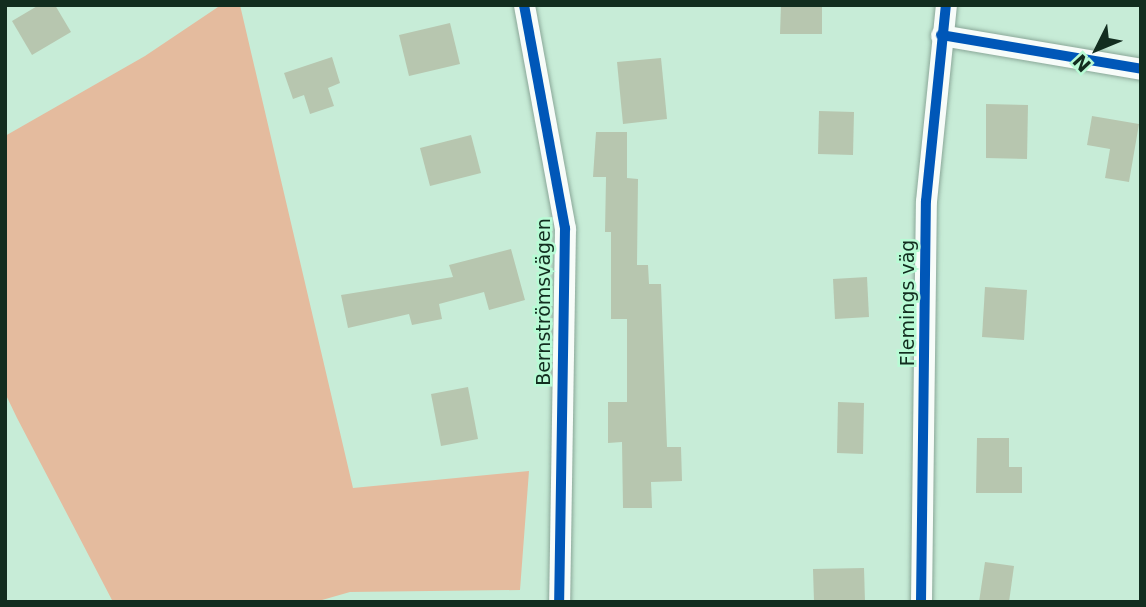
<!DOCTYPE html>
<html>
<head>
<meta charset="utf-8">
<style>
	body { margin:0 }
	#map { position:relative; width:1146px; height:607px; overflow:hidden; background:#c7ecd7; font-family:"DejaVu Sans",sans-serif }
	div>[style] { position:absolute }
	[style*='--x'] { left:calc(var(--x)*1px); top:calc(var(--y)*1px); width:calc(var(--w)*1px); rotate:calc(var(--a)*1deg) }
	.forest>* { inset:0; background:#e4bb9e }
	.building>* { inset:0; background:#b7c6af }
	.roads { filter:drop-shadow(0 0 2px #8aa798) drop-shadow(0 0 2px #8aa798) }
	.minor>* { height:21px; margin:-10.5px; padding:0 10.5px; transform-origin:10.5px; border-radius:10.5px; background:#f7fcf9 }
	.cycleway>* { height:10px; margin:-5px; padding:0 5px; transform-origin:5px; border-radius:5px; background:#0057b8 }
	span { translate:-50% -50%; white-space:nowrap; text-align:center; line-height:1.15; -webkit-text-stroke:5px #b8fbd5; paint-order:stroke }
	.street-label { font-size:19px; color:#122d1f }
	.frame { position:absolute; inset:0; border:7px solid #122d1f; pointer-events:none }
	.north { position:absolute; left:1062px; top:14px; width:70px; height:70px; -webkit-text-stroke:5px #b8fbd5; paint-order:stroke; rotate:227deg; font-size:19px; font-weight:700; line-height:28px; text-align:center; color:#122d1f }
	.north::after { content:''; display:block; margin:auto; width:24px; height:32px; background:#122d1f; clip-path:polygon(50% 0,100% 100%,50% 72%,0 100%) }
</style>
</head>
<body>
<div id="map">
	<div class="forest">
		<div style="clip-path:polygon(221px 5px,240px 5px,353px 488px,529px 471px,520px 590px,350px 592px,315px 602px,113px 602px,17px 418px,5px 393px,5px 136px,145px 56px)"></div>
	</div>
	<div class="building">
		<div style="clip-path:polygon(39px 5px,55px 5px,71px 32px,32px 55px,12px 21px)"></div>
		<div style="clip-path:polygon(781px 5px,822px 5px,822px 34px,780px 34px)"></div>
		<div style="clip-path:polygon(450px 23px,460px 64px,409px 76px,399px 35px)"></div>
		<div style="clip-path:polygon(332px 57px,340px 83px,328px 88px,334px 106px,310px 114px,304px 95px,293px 99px,284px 73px)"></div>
		<div style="clip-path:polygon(661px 58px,667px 119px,623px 124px,617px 62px)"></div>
		<div style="clip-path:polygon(986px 104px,1028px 105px,1027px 159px,986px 158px)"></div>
		<div style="clip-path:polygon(819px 111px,854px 112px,853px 155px,818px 154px)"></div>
		<div style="clip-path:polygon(1092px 116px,1139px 124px,1129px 182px,1105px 178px,1110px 149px,1087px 145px)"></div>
		<div style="clip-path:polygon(596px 132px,627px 132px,627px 178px,638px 179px,637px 265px,648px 265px,649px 284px,661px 284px,667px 447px,681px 447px,682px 481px,651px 482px,652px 508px,623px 508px,622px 442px,608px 443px,608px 402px,627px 402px,627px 319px,611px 319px,611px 232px,605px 232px,606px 177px,593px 177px)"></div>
		<div style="clip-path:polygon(471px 135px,481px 173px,430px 186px,420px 148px)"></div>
		<div style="clip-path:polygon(511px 249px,525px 300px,489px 310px,484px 292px,439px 304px,442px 319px,412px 325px,409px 314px,348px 328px,341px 295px,453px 277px,449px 265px)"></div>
		<div style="clip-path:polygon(867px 277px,869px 317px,835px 319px,833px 279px)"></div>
		<div style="clip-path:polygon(985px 287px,1027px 290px,1024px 340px,982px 337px)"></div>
		<div style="clip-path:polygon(468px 387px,478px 439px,441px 446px,431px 394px)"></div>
		<div style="clip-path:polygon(838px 402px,864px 403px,863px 454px,837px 453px)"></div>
		<div style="clip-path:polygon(977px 438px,1009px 438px,1009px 467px,1022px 467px,1022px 493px,976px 493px)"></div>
		<div style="clip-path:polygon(985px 562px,1014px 566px,1009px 602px,979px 602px)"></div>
		<div style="clip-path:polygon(864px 568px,865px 602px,814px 602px,813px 569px)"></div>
	</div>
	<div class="roads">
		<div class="minor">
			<div style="--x:524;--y:5;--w:227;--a:79.6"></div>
			<div style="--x:565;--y:228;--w:374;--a:90.9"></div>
			<div style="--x:941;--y:35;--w:203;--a:9.6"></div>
			<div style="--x:921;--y:602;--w:401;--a:-89.3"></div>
			<div style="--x:926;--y:201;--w:197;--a:-84.2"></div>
		</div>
	</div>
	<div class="cycleway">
		<div style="--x:524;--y:5;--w:227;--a:79.6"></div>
		<div style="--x:565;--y:228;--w:374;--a:90.9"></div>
		<div style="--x:941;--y:35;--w:203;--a:9.6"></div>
		<div style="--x:921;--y:602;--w:401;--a:-89.3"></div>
		<div style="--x:926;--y:201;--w:197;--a:-84.2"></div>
	</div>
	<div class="street-label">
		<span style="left:544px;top:302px;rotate:-90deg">Bernströmsvägen</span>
		<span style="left:908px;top:303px;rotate:-90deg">Flemings väg</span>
	</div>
	<div class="frame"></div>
	<div class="north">N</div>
</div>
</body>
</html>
